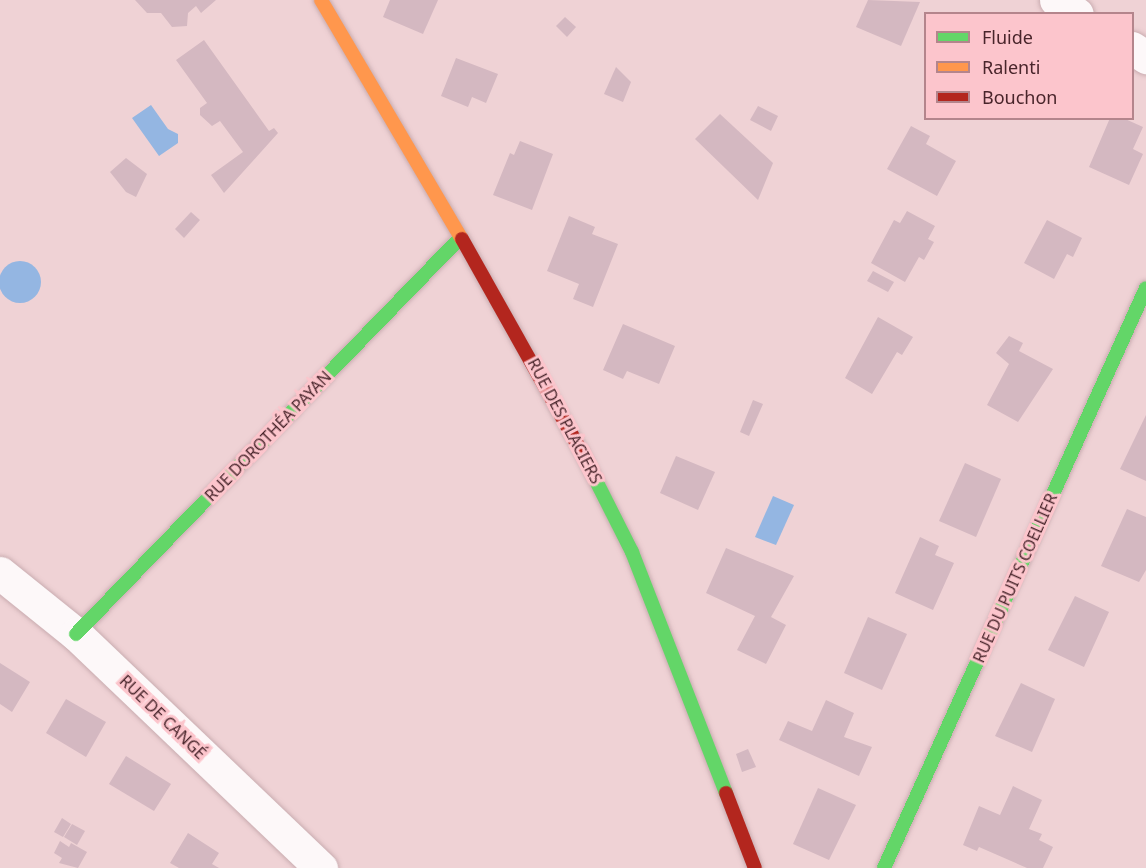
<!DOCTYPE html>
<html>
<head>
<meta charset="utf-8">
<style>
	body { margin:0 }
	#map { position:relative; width:1146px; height:868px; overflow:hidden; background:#efd2d5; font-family:"Noto Sans",sans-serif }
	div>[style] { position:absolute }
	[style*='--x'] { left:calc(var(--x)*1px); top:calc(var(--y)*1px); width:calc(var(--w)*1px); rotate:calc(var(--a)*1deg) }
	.water>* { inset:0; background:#94b6e2 }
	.round { border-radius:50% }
	.building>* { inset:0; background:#d4b8c1 }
	.roads { filter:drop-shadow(0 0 2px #c9acb0) drop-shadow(0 0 2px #c9acb0) }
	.street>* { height:33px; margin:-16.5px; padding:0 16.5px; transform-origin:16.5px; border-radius:16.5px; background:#fdf8f9 }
	.fast>* { height:14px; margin:-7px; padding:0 7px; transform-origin:7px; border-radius:7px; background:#63d668 }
	.slow>* { height:14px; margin:-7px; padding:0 7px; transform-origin:7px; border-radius:7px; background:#ff974d }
	.jam>* { height:14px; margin:-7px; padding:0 7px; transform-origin:7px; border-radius:7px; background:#b3261e }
	span { translate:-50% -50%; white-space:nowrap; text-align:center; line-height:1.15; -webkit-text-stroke:6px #fcc5cc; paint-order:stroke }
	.street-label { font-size:16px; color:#49252b }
	.legend { position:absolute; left:924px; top:12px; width:210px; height:108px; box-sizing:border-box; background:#fcc5cc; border:2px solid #b4858c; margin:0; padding:8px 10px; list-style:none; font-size:18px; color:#49252b }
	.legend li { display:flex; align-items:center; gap:12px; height:30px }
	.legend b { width:30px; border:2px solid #b4858c }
</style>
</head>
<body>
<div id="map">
	<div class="water">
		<div style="clip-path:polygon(151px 105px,168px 129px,178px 134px,178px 143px,159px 156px,132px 118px)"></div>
		<div class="round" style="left:-1px;top:261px;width:42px;height:42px"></div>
		<div style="clip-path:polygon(773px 496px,794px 505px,776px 545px,755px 537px)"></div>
	</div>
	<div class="building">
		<div style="clip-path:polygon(135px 0,216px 0,201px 13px,196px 6px,188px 13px,187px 26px,172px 27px,161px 13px,147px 13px)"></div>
		<div style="clip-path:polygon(390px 0,438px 0,423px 34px,383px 17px)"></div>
		<div style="clip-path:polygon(868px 0,920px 2px,901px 46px,856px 27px)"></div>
		<div style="clip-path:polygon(565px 17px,576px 27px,567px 37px,556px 26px)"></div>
		<div style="clip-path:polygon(204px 40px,269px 131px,274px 128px,278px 133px,224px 193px,211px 175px,243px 152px,220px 121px,212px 126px,200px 115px,200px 108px,207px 103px,176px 60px)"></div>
		<div style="clip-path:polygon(456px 58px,498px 74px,486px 103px,472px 97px,468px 107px,441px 96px)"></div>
		<div style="clip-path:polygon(616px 67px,631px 82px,623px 102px,604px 94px)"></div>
		<div style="clip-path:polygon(758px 106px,778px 116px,771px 131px,750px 120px)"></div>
		<div style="clip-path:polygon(720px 114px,773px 163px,758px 200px,695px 139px)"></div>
		<div style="clip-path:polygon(1110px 118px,1123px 118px,1143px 127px,1133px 149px,1143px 154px,1129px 185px,1089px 167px)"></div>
		<div style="clip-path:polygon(911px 126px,930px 136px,926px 144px,956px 161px,937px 196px,887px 169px)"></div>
		<div style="clip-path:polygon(520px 141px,553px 154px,532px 210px,493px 195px,510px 153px,514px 155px)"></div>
		<div style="clip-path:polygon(126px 158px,147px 174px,136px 197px,126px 192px,110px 172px)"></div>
		<div style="clip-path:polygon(907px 211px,935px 226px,928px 239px,934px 242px,924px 260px,919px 257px,905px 282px,871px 263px,894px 220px,900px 223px)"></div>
		<div style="clip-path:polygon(191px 212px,200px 220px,184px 238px,175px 229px)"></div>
		<div style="clip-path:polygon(569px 216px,595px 227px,592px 234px,618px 244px,593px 307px,573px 299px,579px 284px,547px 271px)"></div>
		<div style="clip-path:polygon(1047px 220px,1082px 238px,1073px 257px,1067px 254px,1054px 279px,1024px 263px)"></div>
		<div style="clip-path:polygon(873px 271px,894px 282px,888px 292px,867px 281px)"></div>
		<div style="clip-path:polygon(878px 317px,913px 337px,902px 355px,897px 352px,872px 394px,845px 378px)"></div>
		<div style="clip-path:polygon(623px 324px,675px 346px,659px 384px,627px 371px,623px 379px,603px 370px)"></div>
		<div style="clip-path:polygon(1009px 336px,1023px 343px,1019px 351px,1053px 369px,1018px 422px,987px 405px,1009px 364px,996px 353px)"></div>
		<div style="clip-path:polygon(753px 400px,763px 404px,749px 436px,740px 432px)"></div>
		<div style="clip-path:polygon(1146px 415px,1146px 481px,1120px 469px)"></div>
		<div style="clip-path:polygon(676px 456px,715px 472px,698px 510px,660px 493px)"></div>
		<div style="clip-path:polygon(965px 463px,1001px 479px,976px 537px,939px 521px)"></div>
		<div style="clip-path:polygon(1127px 509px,1146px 517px,1146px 570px,1139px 582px,1101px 566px)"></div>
		<div style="clip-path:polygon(920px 537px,939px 546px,935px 555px,954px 563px,933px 610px,895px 593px)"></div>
		<div style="clip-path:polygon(726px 548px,794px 576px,771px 617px,786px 625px,766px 664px,737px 650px,755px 616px,706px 593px)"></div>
		<div style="clip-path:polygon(1075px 596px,1109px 612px,1084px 667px,1048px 650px)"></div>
		<div style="clip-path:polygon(868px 617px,907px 634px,882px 690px,844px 673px)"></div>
		<div style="clip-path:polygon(0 663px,30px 682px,12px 712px,0 704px)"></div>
		<div style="clip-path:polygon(1021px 683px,1055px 699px,1032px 752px,995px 736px)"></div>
		<div style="clip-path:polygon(66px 699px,106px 722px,86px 757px,46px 733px)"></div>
		<div style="clip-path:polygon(826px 700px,854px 713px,844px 737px,872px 747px,859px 776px,779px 740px,788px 721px,812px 731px)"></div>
		<div style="clip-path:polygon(748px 749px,756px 767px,742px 772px,736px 754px)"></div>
		<div style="clip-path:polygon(126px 756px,171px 784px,154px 811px,109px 784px)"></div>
		<div style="clip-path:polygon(1013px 786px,1042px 800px,1029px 829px,1042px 834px,1039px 840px,1053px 847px,1043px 868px,1027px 868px,979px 847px,977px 851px,963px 845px,979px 806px,1000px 815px)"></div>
		<div style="clip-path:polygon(818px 788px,856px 805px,829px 860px,793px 844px)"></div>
		<div style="clip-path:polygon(62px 818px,71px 824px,63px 837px,54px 832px)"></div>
		<div style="clip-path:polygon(72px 824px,85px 831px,77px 845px,64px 837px)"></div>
		<div style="clip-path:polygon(188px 833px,219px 853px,212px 864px,219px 868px,179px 868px,170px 863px)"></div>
		<div style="clip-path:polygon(60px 841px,69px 847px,71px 843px,87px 852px,78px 868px,59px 863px,62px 858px,54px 853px)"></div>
	</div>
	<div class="roads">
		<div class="street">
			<div style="--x:1056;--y:0;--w:25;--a:34"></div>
			<div style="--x:1132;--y:48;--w:17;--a:33"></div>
			<div style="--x:0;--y:573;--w:97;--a:38.8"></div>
			<div style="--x:76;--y:634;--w:339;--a:43.7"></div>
		</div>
		<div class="fast">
			<div style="--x:581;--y:451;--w:113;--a:63.2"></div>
			<div style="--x:632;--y:552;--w:259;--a:68.7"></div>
			<div style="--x:76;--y:634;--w:550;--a:-45.88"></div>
			<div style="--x:884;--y:868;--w:636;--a:-65.69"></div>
		</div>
		<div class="slow">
			<div style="--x:321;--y:0;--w:277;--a:59.5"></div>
		</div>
		<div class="jam">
			<div style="--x:462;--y:239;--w:243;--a:60.7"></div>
			<div style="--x:726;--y:793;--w:80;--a:68.9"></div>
		</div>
	</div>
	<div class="street-label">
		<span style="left:565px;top:421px;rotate:62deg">RUE DES PLACIERS</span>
		<span style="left:268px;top:436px;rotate:-46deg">RUE DOROTHÉA PAYAN</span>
		<span style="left:1015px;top:578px;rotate:-66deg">RUE DU PUITS COELLIER</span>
		<span style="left:163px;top:717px;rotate:44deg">RUE DE CANGÉ</span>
	</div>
	<ul class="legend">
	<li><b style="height:8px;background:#63d668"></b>Fluide</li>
	<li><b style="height:8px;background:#ff974d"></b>Ralenti</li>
	<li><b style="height:8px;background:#b3261e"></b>Bouchon</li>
	</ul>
</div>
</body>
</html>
